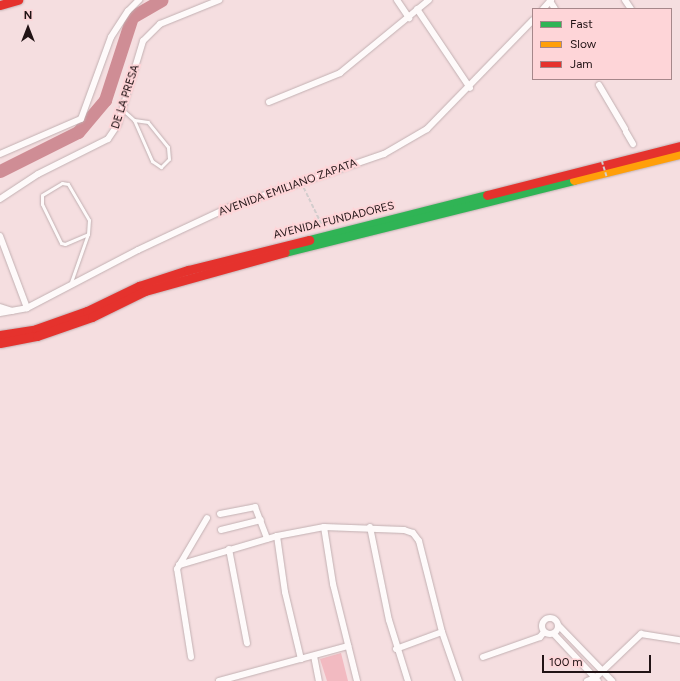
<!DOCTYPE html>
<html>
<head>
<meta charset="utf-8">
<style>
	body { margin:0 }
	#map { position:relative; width:680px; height:681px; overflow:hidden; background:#f5dee0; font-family:Figtree,sans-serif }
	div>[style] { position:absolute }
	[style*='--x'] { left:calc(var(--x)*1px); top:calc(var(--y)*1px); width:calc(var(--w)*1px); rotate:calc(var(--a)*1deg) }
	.green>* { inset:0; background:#f2bac1 }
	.river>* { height:13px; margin:-6.5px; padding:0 6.5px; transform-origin:6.5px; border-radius:6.5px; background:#cf8d95 }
	.path>* { height:1.5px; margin-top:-0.75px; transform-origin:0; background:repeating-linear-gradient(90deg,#d3cdcd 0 4px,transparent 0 6px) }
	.roads { filter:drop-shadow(0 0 1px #c2b0b2) drop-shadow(0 0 1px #c2b0b2) }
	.lane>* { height:3px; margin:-1.5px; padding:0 1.5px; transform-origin:1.5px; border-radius:1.5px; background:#fefafa }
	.street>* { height:6px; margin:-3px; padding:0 3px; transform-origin:3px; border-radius:3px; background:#fefafa }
	.street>.ring { margin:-3px; padding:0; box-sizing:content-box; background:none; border:6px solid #fefafa; border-radius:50% }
	.fast>* { height:9px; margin:-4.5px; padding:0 4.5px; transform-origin:4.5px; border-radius:4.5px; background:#30b455 }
	.slow>* { height:9px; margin:-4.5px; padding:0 4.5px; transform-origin:4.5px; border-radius:4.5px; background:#ff9f0a }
	.jam>* { height:9px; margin:-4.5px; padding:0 4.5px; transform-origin:4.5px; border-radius:4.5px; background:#e5322d }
	.path-bridge>* { height:1.5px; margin-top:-0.75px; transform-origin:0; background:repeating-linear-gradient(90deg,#d3cdcd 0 4px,transparent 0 6px) }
	span { translate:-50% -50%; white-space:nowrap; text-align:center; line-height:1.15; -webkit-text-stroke:4px #fed5d8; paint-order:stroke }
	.street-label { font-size:11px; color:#211315 }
	.legend { position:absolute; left:532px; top:8px; width:140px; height:72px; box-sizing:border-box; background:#fed5d8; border:1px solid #a6878a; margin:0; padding:5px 7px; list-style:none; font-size:12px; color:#211315 }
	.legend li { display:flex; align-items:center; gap:8px; height:20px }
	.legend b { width:20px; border:1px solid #a6878a }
	.north { position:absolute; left:8px; top:8px; width:40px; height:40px; -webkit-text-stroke:3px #fed5d8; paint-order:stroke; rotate:0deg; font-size:11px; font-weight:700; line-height:16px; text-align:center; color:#211315 }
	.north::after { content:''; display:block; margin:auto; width:14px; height:18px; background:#211315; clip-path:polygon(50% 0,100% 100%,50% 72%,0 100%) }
	.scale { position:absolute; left:542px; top:655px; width:109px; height:18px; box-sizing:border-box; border:2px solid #211315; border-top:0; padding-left:5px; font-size:12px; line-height:14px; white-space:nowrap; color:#211315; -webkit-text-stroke:3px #fed5d8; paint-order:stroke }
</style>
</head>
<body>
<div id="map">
	<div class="green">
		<div style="clip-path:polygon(341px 653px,348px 681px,327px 681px,320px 659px)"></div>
	</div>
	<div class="river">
		<div style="--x:0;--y:171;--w:87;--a:-26.6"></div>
		<div style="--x:78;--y:132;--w:42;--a:-49.8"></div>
		<div style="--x:105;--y:100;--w:87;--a:-72"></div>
		<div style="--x:132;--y:17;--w:34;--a:-30"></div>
	</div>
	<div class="path">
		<div style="--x:304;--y:188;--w:43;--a:64"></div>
	</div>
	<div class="roads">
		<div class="lane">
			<div style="--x:123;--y:110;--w:15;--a:42"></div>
			<div style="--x:134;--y:120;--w:45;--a:66.3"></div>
			<div style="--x:152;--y:161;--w:11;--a:34"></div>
			<div style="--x:161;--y:167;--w:11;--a:-45"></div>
			<div style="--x:169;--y:159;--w:12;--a:-95"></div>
			<div style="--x:168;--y:147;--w:32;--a:-129"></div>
			<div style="--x:148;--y:122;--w:14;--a:-172"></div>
			<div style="--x:70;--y:285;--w:54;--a:-70.6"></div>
			<div style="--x:88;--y:234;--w:14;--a:-86"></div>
			<div style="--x:89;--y:220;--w:42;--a:-120.3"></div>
			<div style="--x:68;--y:184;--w:6;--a:-171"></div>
			<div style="--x:62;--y:183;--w:23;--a:149"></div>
			<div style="--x:42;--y:195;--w:9;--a:90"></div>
			<div style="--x:42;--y:204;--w:43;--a:64"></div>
			<div style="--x:61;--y:243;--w:4;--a:14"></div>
			<div style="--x:65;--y:244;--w:25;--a:-23"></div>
		</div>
		<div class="street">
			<div style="--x:397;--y:0;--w:22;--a:56"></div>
			<div style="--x:625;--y:0;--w:11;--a:56"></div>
			<div style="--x:550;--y:1;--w:9;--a:58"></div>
			<div style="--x:417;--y:9;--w:95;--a:56.1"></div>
			<div style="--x:543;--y:9;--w:12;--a:-48"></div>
			<div style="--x:599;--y:85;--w:51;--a:59.4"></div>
			<div style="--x:269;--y:102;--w:77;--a:-22.2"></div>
			<div style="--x:340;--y:73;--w:115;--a:-39.4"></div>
			<div style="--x:626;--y:132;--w:14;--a:60"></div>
			<div style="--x:0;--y:154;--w:88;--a:-23.4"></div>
			<div style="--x:81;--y:119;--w:87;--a:-69.9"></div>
			<div style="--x:111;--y:37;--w:31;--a:-57"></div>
			<div style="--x:128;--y:11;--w:16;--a:-45"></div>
			<div style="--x:0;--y:199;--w:45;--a:-33.3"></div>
			<div style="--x:38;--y:174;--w:78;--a:-26.6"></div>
			<div style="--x:108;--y:139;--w:18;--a:-56"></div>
			<div style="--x:118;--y:124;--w:87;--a:-73.2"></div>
			<div style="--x:143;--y:41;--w:24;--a:-45"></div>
			<div style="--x:160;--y:24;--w:64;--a:-22.1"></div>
			<div style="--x:0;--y:236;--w:77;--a:69.4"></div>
			<div style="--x:0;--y:307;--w:13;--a:18"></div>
			<div style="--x:0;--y:313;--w:27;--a:-10"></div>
			<div style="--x:27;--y:308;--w:125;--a:-27.6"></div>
			<div style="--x:138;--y:250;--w:102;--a:-25.1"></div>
			<div style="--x:230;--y:207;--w:163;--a:-19"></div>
			<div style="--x:384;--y:154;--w:50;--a:-30.2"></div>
			<div style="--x:427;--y:129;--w:152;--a:-45.8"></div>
			<div style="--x:220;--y:514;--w:36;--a:-11"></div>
			<div style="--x:255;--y:507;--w:34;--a:69"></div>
			<div style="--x:324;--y:527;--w:58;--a:81"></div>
			<div style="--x:333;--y:584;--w:100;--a:76.1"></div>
			<div style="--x:370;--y:527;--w:95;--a:78.5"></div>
			<div style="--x:389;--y:620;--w:64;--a:72.7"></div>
			<div style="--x:221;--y:530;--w:41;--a:-14"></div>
			<div style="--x:277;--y:536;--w:57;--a:81.9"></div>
			<div style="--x:285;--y:592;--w:69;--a:76.6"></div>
			<div style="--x:229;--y:549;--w:96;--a:79.2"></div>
			<div style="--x:179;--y:565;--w:102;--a:-16.5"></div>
			<div style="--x:277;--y:536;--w:48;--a:-10.8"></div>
			<div style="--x:324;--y:527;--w:80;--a:2.1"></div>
			<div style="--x:404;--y:530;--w:9;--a:18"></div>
			<div style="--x:413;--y:533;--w:10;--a:53"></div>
			<div style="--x:419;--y:541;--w:94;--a:75.8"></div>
			<div style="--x:442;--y:632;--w:52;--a:70.9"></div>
			<div class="ring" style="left:542px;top:618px;width:10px;height:10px"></div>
			<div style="--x:558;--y:625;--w:78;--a:46"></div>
			<div style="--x:554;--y:634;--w:64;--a:46.9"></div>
			<div style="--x:396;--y:649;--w:49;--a:-20.3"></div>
			<div style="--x:314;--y:656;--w:25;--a:79"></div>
			<div style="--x:191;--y:657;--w:89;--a:-99"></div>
			<div style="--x:177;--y:569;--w:59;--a:-59.5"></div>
			<div style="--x:483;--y:657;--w:60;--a:-19.3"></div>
			<div style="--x:540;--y:637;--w:6;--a:-51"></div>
			<div style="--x:219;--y:681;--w:134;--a:-15.2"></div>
			<div style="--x:587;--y:681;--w:9;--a:-21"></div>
			<div style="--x:595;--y:678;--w:64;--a:-43.7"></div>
			<div style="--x:641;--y:634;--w:39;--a:9"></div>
		</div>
		<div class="fast">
			<div style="--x:309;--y:240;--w:184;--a:-14.2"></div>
			<div style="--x:285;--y:252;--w:298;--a:-14"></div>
		</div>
		<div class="slow">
			<div style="--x:574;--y:180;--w:109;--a:-13.8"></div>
		</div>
		<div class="jam">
			<div style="--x:0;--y:5;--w:19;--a:-16"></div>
			<div style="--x:487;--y:195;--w:199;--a:-14.2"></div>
			<div style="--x:0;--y:335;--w:36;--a:-9"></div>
			<div style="--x:36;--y:329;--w:54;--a:-19.4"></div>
			<div style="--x:87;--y:311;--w:58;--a:-25.7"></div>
			<div style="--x:139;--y:286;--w:52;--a:-18.1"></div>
			<div style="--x:188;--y:270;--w:125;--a:-13.9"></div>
			<div style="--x:0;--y:343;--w:38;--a:-11"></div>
			<div style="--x:37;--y:336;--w:58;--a:-19.1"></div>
			<div style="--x:92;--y:317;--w:59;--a:-26.1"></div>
			<div style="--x:145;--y:291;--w:145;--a:-15.6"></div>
		</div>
	</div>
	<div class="path-bridge">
		<div style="--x:602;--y:161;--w:17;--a:73"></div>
	</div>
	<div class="street-label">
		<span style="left:126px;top:97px;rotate:-72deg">DE LA PRESA</span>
		<span style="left:288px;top:188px;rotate:-20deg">AVENIDA EMILIANO ZAPATA</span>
		<span style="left:334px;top:221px;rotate:-14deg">AVENIDA FUNDADORES</span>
	</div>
	<ul class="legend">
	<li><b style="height:5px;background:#30b455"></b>Fast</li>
	<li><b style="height:5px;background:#ff9f0a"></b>Slow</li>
	<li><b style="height:5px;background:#e5322d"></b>Jam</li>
	</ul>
	<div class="north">N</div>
	<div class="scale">100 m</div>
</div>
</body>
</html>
